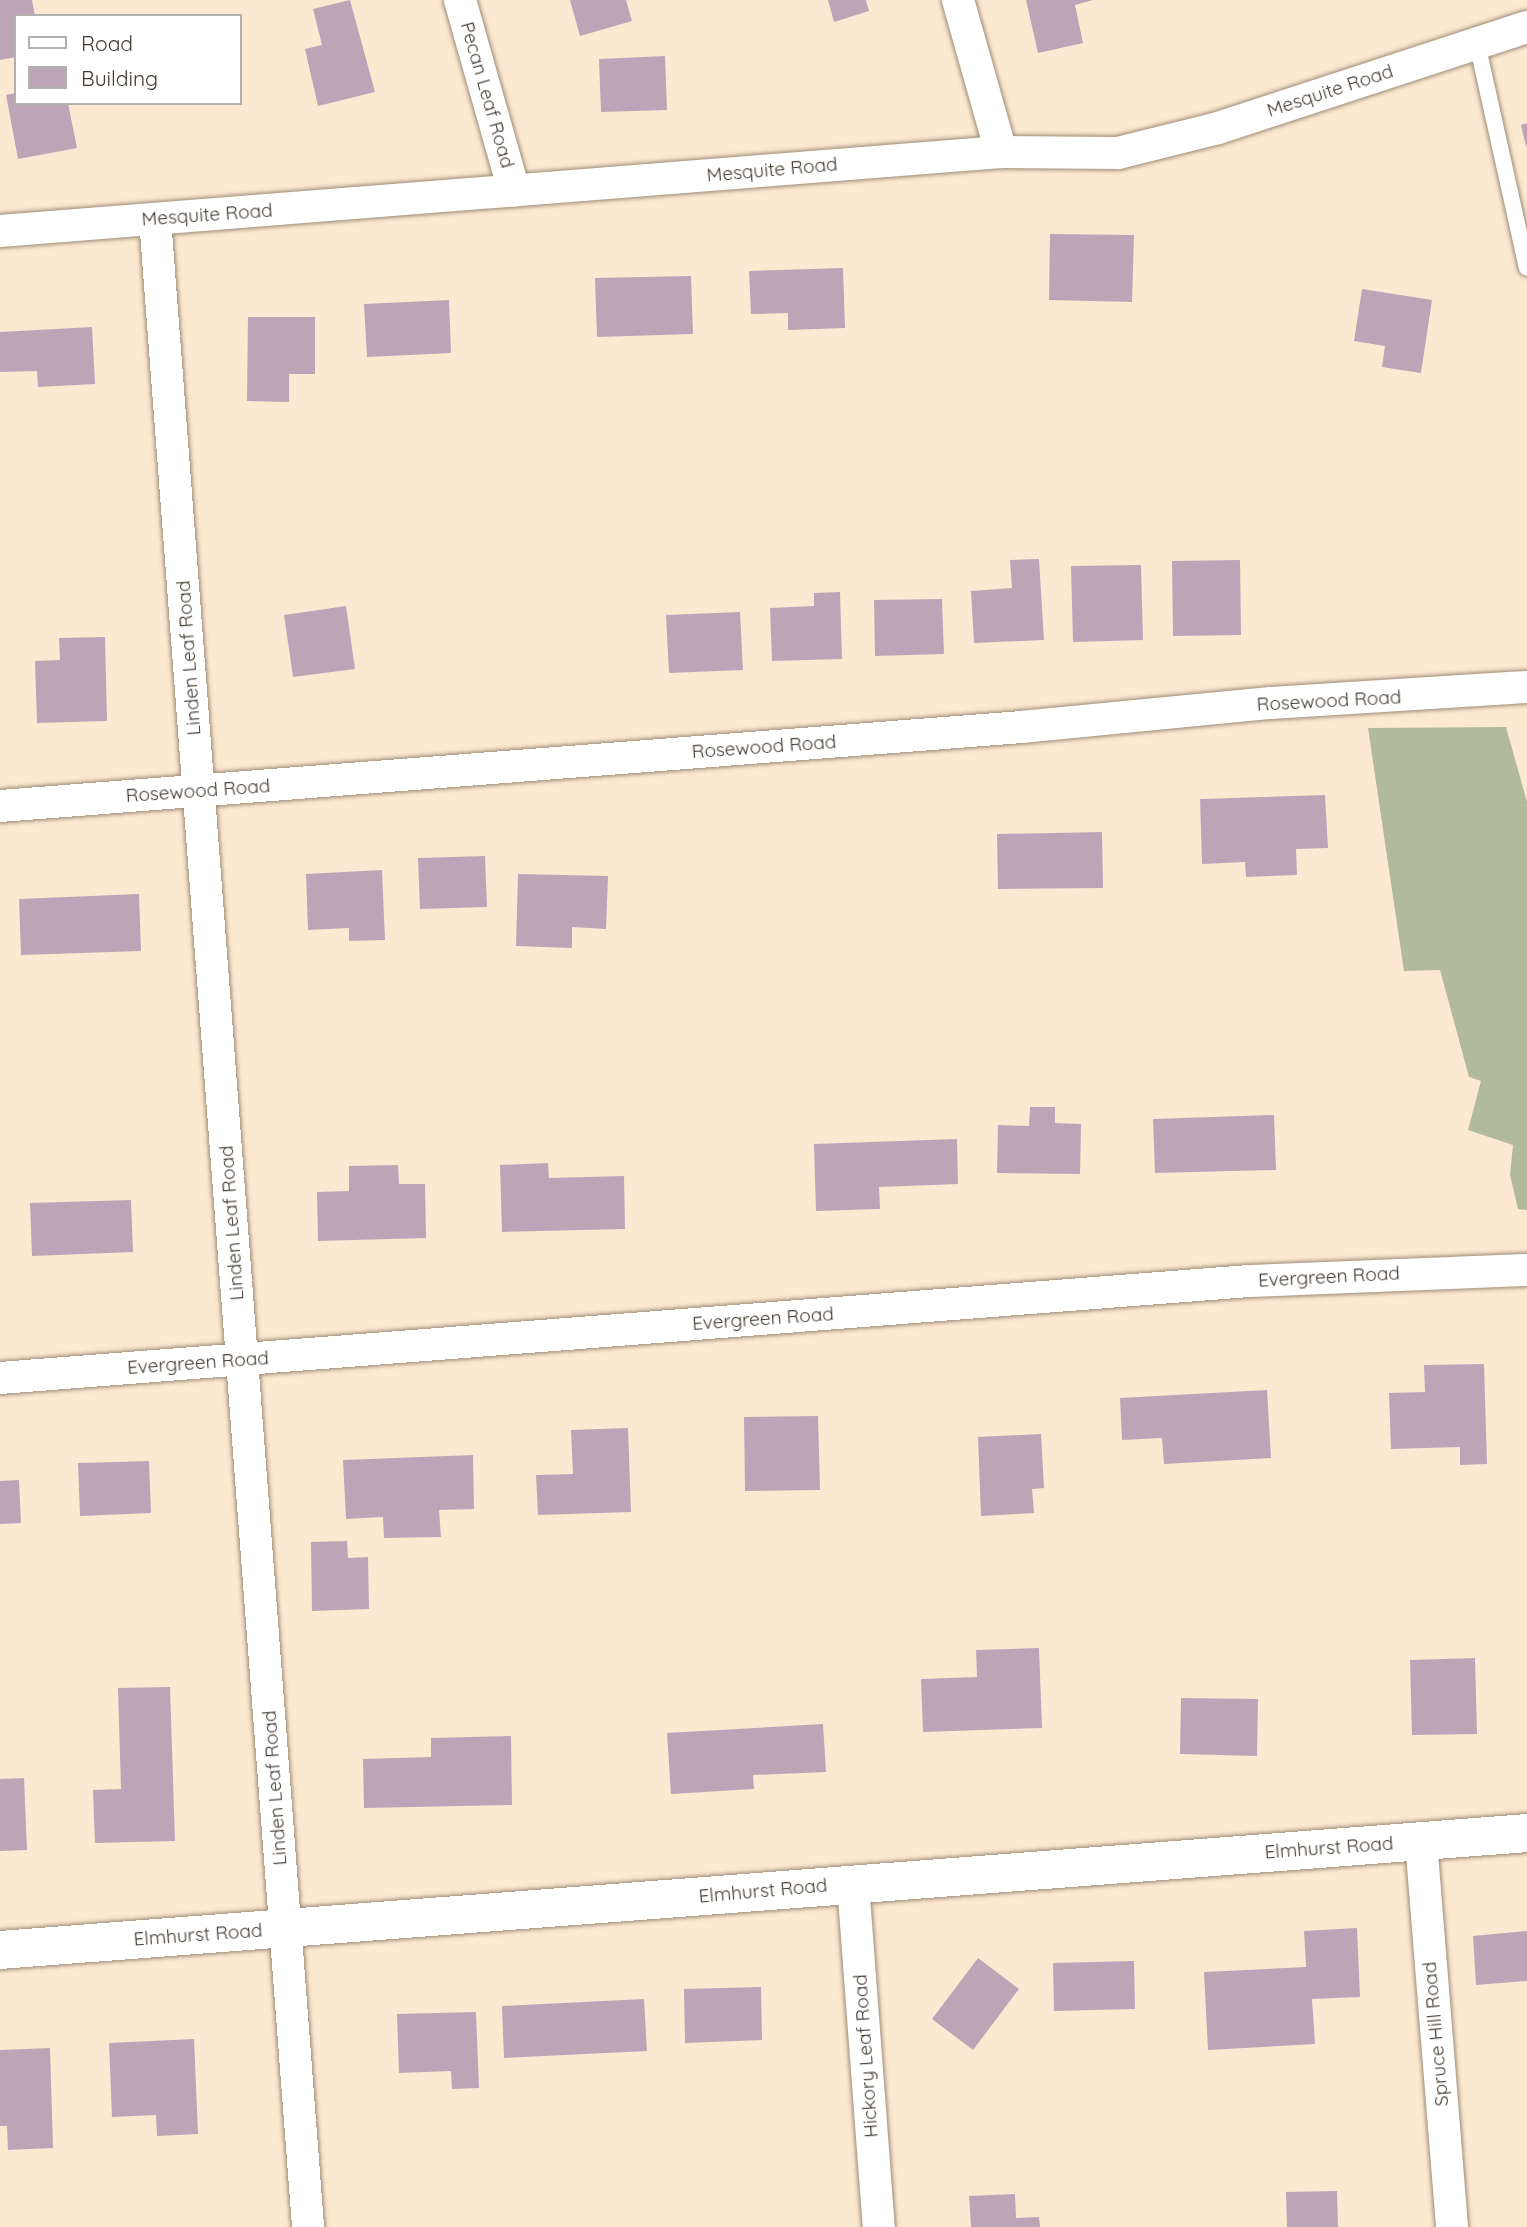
<!DOCTYPE html>
<html>
<head>
<meta charset="utf-8">
<style>
	body { margin:0 }
	#map { position:relative; width:1527px; height:2227px; overflow:hidden; background:#fde9d1; font-family:Quicksand,sans-serif }
	div>[style] { position:absolute }
	[style*='--x'] { left:calc(var(--x)*1px); top:calc(var(--y)*1px); width:calc(var(--w)*1px); rotate:calc(var(--a)*1deg) }
	.forest>* { inset:0; background:#b1ba9a }
	.building>* { inset:0; background:#bda5b8 }
	.roads { filter:drop-shadow(0 0 2px #9e8c76) drop-shadow(0 0 2px #9e8c76) }
	.service>* { height:16px; margin:-8px; padding:0 8px; transform-origin:8px; border-radius:8px; background:#fff }
	.minor>* { height:32px; margin:-16px; padding:0 16px; transform-origin:16px; border-radius:16px; background:#fff }
	.tertiary>* { height:38px; margin:-19px; padding:0 19px; transform-origin:19px; border-radius:19px; background:#fff }
	span { translate:-50% -50%; white-space:nowrap; text-align:center; line-height:1.15; -webkit-text-stroke:7px #fff; paint-order:stroke }
	.street-label { font-size:19px; color:#423a31 }
	.legend { position:absolute; left:14px; top:14px; width:228px; height:91px; box-sizing:border-box; background:#fff; border:2px solid #b3b0ad; margin:0; padding:9px 12px; list-style:none; font-size:21px; color:#423a31 }
	.legend li { display:flex; align-items:center; gap:14px; height:35px }
	.legend b { width:35px; border:2px solid #b3b0ad }
</style>
</head>
<body>
<div id="map">
	<div class="forest">
		<div style="clip-path:polygon(1506px 727px,1527px 802px,1527px 1210px,1518px 1209px,1510px 1175px,1513px 1145px,1468px 1130px,1481px 1081px,1469px 1077px,1440px 970px,1404px 971px,1368px 728px)"></div>
	</div>
	<div class="building">
		<div style="clip-path:polygon(0 0,32px 0,35px 16px,16px 16px,16px 57px,0 60px)"></div>
		<div style="clip-path:polygon(350px 0,375px 92px,318px 106px,305px 49px,322px 45px,313px 9px)"></div>
		<div style="clip-path:polygon(570px 0,626px 0,632px 21px,580px 36px)"></div>
		<div style="clip-path:polygon(828px 0,866px 0,869px 11px,834px 22px)"></div>
		<div style="clip-path:polygon(1026px 0,1093px 0,1075px 5px,1083px 43px,1038px 53px)"></div>
		<div style="clip-path:polygon(665px 56px,667px 110px,601px 112px,599px 59px)"></div>
		<div style="clip-path:polygon(16px 93px,16px 103px,68px 103px,77px 148px,18px 159px,6px 95px)"></div>
		<div style="clip-path:polygon(1527px 123px,1527px 146px,1526px 146px,1521px 125px)"></div>
		<div style="clip-path:polygon(1050px 234px,1134px 235px,1132px 302px,1049px 300px)"></div>
		<div style="clip-path:polygon(843px 268px,845px 328px,788px 330px,788px 313px,751px 314px,749px 271px)"></div>
		<div style="clip-path:polygon(691px 276px,693px 334px,597px 337px,595px 278px)"></div>
		<div style="clip-path:polygon(1362px 289px,1432px 300px,1421px 373px,1382px 367px,1385px 346px,1354px 341px)"></div>
		<div style="clip-path:polygon(449px 300px,451px 353px,367px 357px,364px 304px)"></div>
		<div style="clip-path:polygon(248px 317px,315px 317px,315px 374px,289px 374px,289px 402px,247px 401px)"></div>
		<div style="clip-path:polygon(92px 327px,95px 384px,38px 387px,37px 371px,0 372px,0 332px)"></div>
		<div style="clip-path:polygon(1039px 559px,1044px 640px,974px 643px,971px 591px,1012px 588px,1010px 560px)"></div>
		<div style="clip-path:polygon(1240px 560px,1241px 635px,1173px 636px,1172px 561px)"></div>
		<div style="clip-path:polygon(1141px 565px,1143px 640px,1073px 642px,1071px 566px)"></div>
		<div style="clip-path:polygon(840px 592px,842px 659px,772px 661px,770px 608px,814px 606px,814px 593px)"></div>
		<div style="clip-path:polygon(942px 599px,944px 654px,875px 656px,874px 600px)"></div>
		<div style="clip-path:polygon(346px 606px,355px 669px,293px 677px,284px 615px)"></div>
		<div style="clip-path:polygon(740px 612px,743px 670px,669px 673px,666px 615px)"></div>
		<div style="clip-path:polygon(105px 637px,107px 721px,37px 723px,35px 661px,60px 660px,59px 638px)"></div>
		<div style="clip-path:polygon(1325px 795px,1328px 848px,1296px 849px,1297px 875px,1246px 877px,1245px 862px,1202px 864px,1200px 799px)"></div>
		<div style="clip-path:polygon(1102px 832px,1103px 888px,998px 889px,997px 834px)"></div>
		<div style="clip-path:polygon(485px 856px,487px 907px,420px 909px,418px 858px)"></div>
		<div style="clip-path:polygon(382px 870px,385px 940px,349px 941px,349px 928px,308px 930px,306px 874px)"></div>
		<div style="clip-path:polygon(518px 874px,608px 876px,606px 929px,572px 927px,572px 948px,516px 946px)"></div>
		<div style="clip-path:polygon(139px 894px,141px 951px,21px 955px,19px 899px)"></div>
		<div style="clip-path:polygon(1030px 1107px,1055px 1107px,1055px 1123px,1081px 1124px,1080px 1174px,997px 1173px,998px 1125px,1029px 1126px)"></div>
		<div style="clip-path:polygon(1274px 1115px,1276px 1170px,1155px 1173px,1153px 1119px)"></div>
		<div style="clip-path:polygon(957px 1139px,958px 1184px,879px 1187px,880px 1209px,816px 1211px,814px 1144px)"></div>
		<div style="clip-path:polygon(548px 1163px,549px 1178px,624px 1176px,625px 1229px,502px 1232px,500px 1165px)"></div>
		<div style="clip-path:polygon(398px 1165px,399px 1184px,425px 1184px,426px 1238px,318px 1241px,317px 1192px,349px 1191px,349px 1166px)"></div>
		<div style="clip-path:polygon(131px 1200px,133px 1252px,32px 1256px,30px 1203px)"></div>
		<div style="clip-path:polygon(1484px 1364px,1487px 1464px,1460px 1465px,1460px 1447px,1391px 1449px,1389px 1393px,1425px 1392px,1424px 1365px)"></div>
		<div style="clip-path:polygon(1267px 1390px,1271px 1458px,1164px 1464px,1162px 1438px,1122px 1440px,1120px 1398px)"></div>
		<div style="clip-path:polygon(818px 1416px,820px 1490px,745px 1491px,744px 1417px)"></div>
		<div style="clip-path:polygon(628px 1428px,631px 1512px,538px 1515px,536px 1475px,573px 1474px,571px 1430px)"></div>
		<div style="clip-path:polygon(1041px 1434px,1044px 1488px,1032px 1489px,1034px 1513px,981px 1516px,978px 1437px)"></div>
		<div style="clip-path:polygon(473px 1455px,474px 1509px,439px 1510px,441px 1537px,384px 1538px,383px 1517px,346px 1519px,343px 1460px)"></div>
		<div style="clip-path:polygon(149px 1461px,151px 1513px,80px 1516px,78px 1463px)"></div>
		<div style="clip-path:polygon(19px 1480px,21px 1523px,0 1524px,0 1481px)"></div>
		<div style="clip-path:polygon(347px 1541px,348px 1558px,368px 1557px,369px 1609px,312px 1611px,311px 1542px)"></div>
		<div style="clip-path:polygon(1039px 1648px,1042px 1728px,923px 1732px,921px 1679px,977px 1677px,976px 1650px)"></div>
		<div style="clip-path:polygon(1475px 1658px,1477px 1734px,1412px 1735px,1410px 1660px)"></div>
		<div style="clip-path:polygon(170px 1687px,175px 1841px,95px 1843px,93px 1790px,121px 1789px,118px 1688px)"></div>
		<div style="clip-path:polygon(1181px 1698px,1258px 1699px,1257px 1756px,1180px 1754px)"></div>
		<div style="clip-path:polygon(823px 1724px,826px 1772px,753px 1775px,754px 1789px,671px 1794px,667px 1733px)"></div>
		<div style="clip-path:polygon(511px 1736px,512px 1805px,364px 1808px,363px 1759px,431px 1757px,431px 1738px)"></div>
		<div style="clip-path:polygon(24px 1778px,27px 1850px,0 1851px,0 1779px)"></div>
		<div style="clip-path:polygon(1357px 1928px,1360px 1997px,1312px 1999px,1315px 2044px,1208px 2050px,1204px 1972px,1306px 1967px,1304px 1931px)"></div>
		<div style="clip-path:polygon(1527px 1931px,1527px 1981px,1476px 1985px,1473px 1936px)"></div>
		<div style="clip-path:polygon(978px 1958px,1019px 1989px,973px 2050px,932px 2019px)"></div>
		<div style="clip-path:polygon(1134px 1961px,1135px 2009px,1054px 2011px,1053px 1963px)"></div>
		<div style="clip-path:polygon(761px 1987px,762px 2040px,685px 2043px,684px 1989px)"></div>
		<div style="clip-path:polygon(644px 1999px,647px 2051px,504px 2058px,502px 2006px)"></div>
		<div style="clip-path:polygon(476px 2012px,479px 2088px,452px 2089px,451px 2071px,399px 2073px,397px 2014px)"></div>
		<div style="clip-path:polygon(194px 2039px,198px 2134px,157px 2136px,156px 2115px,112px 2117px,109px 2043px)"></div>
		<div style="clip-path:polygon(50px 2048px,53px 2148px,8px 2150px,7px 2126px,0 2126px,0 2050px)"></div>
		<div style="clip-path:polygon(1337px 2191px,1338px 2227px,1287px 2227px,1286px 2192px)"></div>
		<div style="clip-path:polygon(1015px 2194px,1016px 2218px,1039px 2217px,1040px 2227px,971px 2227px,969px 2196px)"></div>
	</div>
	<div class="roads">
		<div class="service">
			<div style="--x:1477;--y:43;--w:230;--a:77.5"></div>
		</div>
		<div class="minor">
			<div style="--x:460;--y:0;--w:198;--a:74.2"></div>
			<div style="--x:958;--y:0;--w:158;--a:74.2"></div>
			<div style="--x:155;--y:219;--w:2014;--a:85.64"></div>
			<div style="--x:0;--y:231;--w:1004;--a:-4.51"></div>
			<div style="--x:1001;--y:152;--w:117;--a:0.5"></div>
			<div style="--x:1118;--y:153;--w:103;--a:-14"></div>
			<div style="--x:1218;--y:128;--w:325;--a:-18.1"></div>
			<div style="--x:0;--y:806;--w:1024;--a:-4.42"></div>
			<div style="--x:1021;--y:727;--w:251;--a:-5.5"></div>
			<div style="--x:1271;--y:703;--w:256;--a:-3.6"></div>
			<div style="--x:0;--y:1378;--w:1252;--a:-4.44"></div>
			<div style="--x:1248;--y:1281;--w:279;--a:-2.3"></div>
			<div style="--x:1421;--y:1841;--w:387;--a:85.4"></div>
			<div style="--x:853;--y:1884;--w:344;--a:85.7"></div>
		</div>
		<div class="tertiary">
			<div style="--x:0;--y:1950;--w:1531;--a:-4.38"></div>
		</div>
	</div>
	<div class="street-label">
		<span style="left:1330px;top:91px;rotate:-18deg">Mesquite Road</span>
		<span style="left:487px;top:95px;rotate:74deg">Pecan Leaf Road</span>
		<span style="left:772px;top:170px;rotate:-5deg">Mesquite Road</span>
		<span style="left:207px;top:215px;rotate:-4deg">Mesquite Road</span>
		<span style="left:189px;top:658px;rotate:-94deg">Linden Leaf Road</span>
		<span style="left:1329px;top:701px;rotate:-3deg">Rosewood Road</span>
		<span style="left:764px;top:747px;rotate:-4deg">Rosewood Road</span>
		<span style="left:198px;top:791px;rotate:-4deg">Rosewood Road</span>
		<span style="left:232px;top:1223px;rotate:-94deg">Linden Leaf Road</span>
		<span style="left:1329px;top:1277px;rotate:-3deg">Evergreen Road</span>
		<span style="left:763px;top:1319px;rotate:-4deg">Evergreen Road</span>
		<span style="left:198px;top:1363px;rotate:-4deg">Evergreen Road</span>
		<span style="left:275px;top:1788px;rotate:-94deg">Linden Leaf Road</span>
		<span style="left:1329px;top:1848px;rotate:-4deg">Elmhurst Road</span>
		<span style="left:763px;top:1891px;rotate:-5deg">Elmhurst Road</span>
		<span style="left:198px;top:1935px;rotate:-4deg">Elmhurst Road</span>
		<span style="left:1436px;top:2034px;rotate:-95deg">Spruce Hill Road</span>
		<span style="left:866px;top:2056px;rotate:-94deg">Hickory Leaf Road</span>
	</div>
	<ul class="legend">
	<li><b style="height:9px;background:#fff"></b>Road</li>
	<li><b style="height:19px;background:#bda5b8"></b>Building</li>
	</ul>
</div>
</body>
</html>
